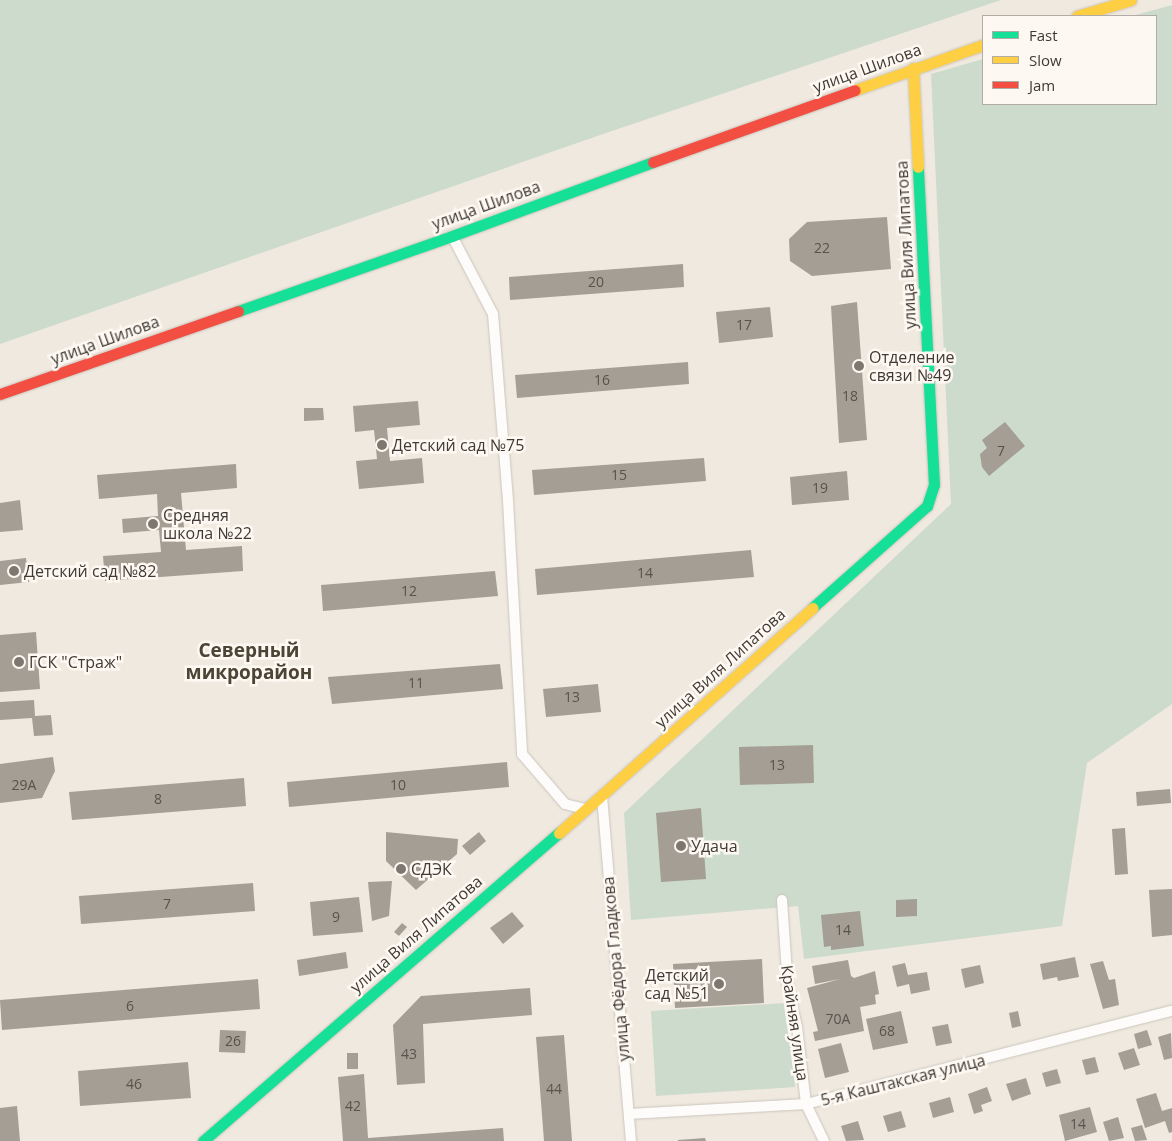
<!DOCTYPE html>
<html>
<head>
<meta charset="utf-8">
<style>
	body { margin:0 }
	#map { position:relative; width:1172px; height:1141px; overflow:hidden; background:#f0e9df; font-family:"Open Sans",sans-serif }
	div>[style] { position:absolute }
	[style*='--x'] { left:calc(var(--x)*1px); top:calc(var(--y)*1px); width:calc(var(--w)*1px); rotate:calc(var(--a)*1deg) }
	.green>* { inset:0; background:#cddbcd }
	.building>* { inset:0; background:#a49e94 }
	.roads { filter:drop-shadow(0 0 1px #cac5bd) drop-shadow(0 0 1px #cac5bd) }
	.street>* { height:10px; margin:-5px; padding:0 5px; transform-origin:5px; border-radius:5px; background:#fdfcfa }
	.fast>* { height:11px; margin:-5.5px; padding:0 5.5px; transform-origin:5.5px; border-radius:5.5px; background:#16e098 }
	.slow>* { height:11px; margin:-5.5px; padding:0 5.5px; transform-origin:5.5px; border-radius:5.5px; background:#ffcf43 }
	.jam>* { height:11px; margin:-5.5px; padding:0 5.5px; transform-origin:5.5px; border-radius:5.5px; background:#f24e42 }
	.dots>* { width:14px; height:14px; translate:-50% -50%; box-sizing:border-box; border:2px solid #fdf9f2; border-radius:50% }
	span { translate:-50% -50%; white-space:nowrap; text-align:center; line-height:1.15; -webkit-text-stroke:5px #fdf9f2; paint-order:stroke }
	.number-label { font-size:14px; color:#58534b }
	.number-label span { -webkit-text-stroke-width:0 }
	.street-label { font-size:16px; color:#3f3a33 }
	.poi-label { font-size:16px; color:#3f3a33 }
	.left { translate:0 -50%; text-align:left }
	.right { translate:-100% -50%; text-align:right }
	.quarter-label { font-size:19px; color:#4d4436; font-weight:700 }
	.legend { position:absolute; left:982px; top:15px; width:175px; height:90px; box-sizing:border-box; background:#fdf9f2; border:1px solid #b1ada6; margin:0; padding:6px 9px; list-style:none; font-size:15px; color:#3f3a33 }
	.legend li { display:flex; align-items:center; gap:10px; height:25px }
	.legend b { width:25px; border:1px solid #b1ada6 }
</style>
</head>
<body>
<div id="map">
	<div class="green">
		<div style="clip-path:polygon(0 0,1001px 0,606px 133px,0 344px)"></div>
		<div style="clip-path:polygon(1172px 5px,1172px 704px,1087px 763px,1062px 926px,804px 959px,798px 906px,631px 920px,624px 813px,951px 504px,931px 74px,983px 59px,983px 104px,1156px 104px,1156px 16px,1132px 16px)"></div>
		<div style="clip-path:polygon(786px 1003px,795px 1087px,656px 1096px,651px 1011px)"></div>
	</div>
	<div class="building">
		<div style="clip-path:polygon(887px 217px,891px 269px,812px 276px,790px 261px,789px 239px,807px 222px)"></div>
		<div style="clip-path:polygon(683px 264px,684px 287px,510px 300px,509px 277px)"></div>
		<div style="clip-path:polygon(857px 302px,867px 440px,839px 443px,831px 306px)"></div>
		<div style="clip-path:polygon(770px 307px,773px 337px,719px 343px,716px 312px)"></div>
		<div style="clip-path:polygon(688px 362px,689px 384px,517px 398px,515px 375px)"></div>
		<div style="clip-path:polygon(418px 401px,420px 425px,387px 428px,390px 461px,422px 458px,424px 483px,359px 489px,356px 461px,377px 459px,374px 430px,355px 432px,353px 406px)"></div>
		<div style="clip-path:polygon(304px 408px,323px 408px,324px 420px,304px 421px)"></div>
		<div style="clip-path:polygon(1005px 422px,1025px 446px,989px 476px,982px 467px,980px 454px,987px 448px,982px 440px)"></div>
		<div style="clip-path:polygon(704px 458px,706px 481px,534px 495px,532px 470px)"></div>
		<div style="clip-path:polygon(236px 464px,237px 488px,181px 493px,186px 550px,242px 546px,243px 571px,105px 581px,103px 556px,161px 552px,159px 530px,123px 533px,122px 519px,158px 516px,157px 494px,99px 499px,97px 475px)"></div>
		<div style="clip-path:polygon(847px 471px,849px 500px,792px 505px,790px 477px)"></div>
		<div style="clip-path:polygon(20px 500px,23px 530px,0 532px,0 503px)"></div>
		<div style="clip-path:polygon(751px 550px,754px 577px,537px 595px,535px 569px)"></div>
		<div style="clip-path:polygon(26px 558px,29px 582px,0 585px,0 561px)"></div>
		<div style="clip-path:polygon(495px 571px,498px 596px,323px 611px,321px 585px)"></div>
		<div style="clip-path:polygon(36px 632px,40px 689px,0 692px,0 635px)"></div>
		<div style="clip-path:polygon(500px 664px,503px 689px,332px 704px,328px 677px)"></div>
		<div style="clip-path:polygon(598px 684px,601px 712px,546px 717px,543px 689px)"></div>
		<div style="clip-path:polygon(34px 700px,35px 716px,51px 715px,53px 735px,34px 736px,32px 718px,0 720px,0 702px)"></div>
		<div style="clip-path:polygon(813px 745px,814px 783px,740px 785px,739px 747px)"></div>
		<div style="clip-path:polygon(53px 757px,55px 771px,42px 798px,0 803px,0 764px)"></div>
		<div style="clip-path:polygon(507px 762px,509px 787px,289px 807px,287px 782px)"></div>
		<div style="clip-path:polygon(244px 778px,246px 806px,72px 820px,69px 792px)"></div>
		<div style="clip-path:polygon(1170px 789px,1171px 803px,1137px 806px,1136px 792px)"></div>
		<div style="clip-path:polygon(701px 808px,706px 879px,661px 882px,656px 813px)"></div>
		<div style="clip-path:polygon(1125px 828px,1128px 874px,1115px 875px,1112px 829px)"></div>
		<div style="clip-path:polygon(386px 832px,458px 839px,457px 854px,416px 890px,386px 861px)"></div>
		<div style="clip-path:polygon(479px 832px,486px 841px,470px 855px,462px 846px)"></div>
		<div style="clip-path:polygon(392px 881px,389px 916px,372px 921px,368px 882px)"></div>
		<div style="clip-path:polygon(253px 883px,255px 911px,81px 924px,79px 896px)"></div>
		<div style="clip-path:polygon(1172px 889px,1172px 935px,1152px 937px,1149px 890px)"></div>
		<div style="clip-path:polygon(359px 897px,363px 932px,313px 936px,310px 902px)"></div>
		<div style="clip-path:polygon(917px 899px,917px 916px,896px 917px,896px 900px)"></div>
		<div style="clip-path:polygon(860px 911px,864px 946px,831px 950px,831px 946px,824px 947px,821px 915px)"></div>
		<div style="clip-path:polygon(512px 912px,524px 926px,503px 944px,490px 928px)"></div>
		<div style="clip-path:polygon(402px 923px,407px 927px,399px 936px,394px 932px)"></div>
		<div style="clip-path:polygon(346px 952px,348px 968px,299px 976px,297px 960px)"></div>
		<div style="clip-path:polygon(1075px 957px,1079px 977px,1058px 981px,1057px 977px,1043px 980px,1040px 964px)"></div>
		<div style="clip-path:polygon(762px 959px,764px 1003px,675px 1008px,673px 964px)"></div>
		<div style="clip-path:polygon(848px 960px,851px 976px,854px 978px,875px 971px,879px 994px,875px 995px,876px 1004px,860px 1007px,864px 1031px,815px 1041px,813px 1032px,818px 1031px,807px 988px,840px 979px,815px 984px,812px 966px)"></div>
		<div style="clip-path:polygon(1103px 961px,1109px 980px,1115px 979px,1119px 1005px,1103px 1009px,1090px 964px)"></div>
		<div style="clip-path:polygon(905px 963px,908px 975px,927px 972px,930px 990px,911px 994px,909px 984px,897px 987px,892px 966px)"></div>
		<div style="clip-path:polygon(980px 965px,984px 983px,965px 988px,961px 969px)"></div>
		<div style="clip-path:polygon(258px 979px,260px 1009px,2px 1030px,0 1000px)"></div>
		<div style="clip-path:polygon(530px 988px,532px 1015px,423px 1024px,425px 1083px,397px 1085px,393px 1025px,421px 996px)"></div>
		<div style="clip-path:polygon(901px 1011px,908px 1043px,873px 1050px,866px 1019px)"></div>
		<div style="clip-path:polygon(1018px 1011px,1021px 1026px,1012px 1028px,1009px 1013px)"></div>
		<div style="clip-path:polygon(948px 1024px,952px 1043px,936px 1046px,932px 1027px)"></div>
		<div style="clip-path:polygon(220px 1030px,246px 1031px,245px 1053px,219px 1052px)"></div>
		<div style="clip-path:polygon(1147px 1030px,1152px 1045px,1138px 1049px,1134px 1034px)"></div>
		<div style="clip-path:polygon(1171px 1033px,1172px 1058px,1164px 1060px,1158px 1037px)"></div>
		<div style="clip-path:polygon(564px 1035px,572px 1141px,544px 1141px,536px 1037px)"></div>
		<div style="clip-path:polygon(841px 1043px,849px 1072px,825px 1078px,818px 1049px)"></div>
		<div style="clip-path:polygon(1134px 1048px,1140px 1065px,1124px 1070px,1118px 1053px)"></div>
		<div style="clip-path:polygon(347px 1053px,358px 1053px,358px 1069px,347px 1069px)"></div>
		<div style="clip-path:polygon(1095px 1057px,1099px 1072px,1086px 1075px,1082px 1060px)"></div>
		<div style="clip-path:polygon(188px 1062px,191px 1098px,80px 1106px,78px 1071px)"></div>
		<div style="clip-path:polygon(1057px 1069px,1061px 1083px,1046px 1087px,1042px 1073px)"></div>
		<div style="clip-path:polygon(364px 1074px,368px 1138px,503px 1128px,504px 1141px,343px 1141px,338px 1077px)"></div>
		<div style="clip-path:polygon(1026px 1078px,1031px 1094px,1012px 1101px,1006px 1084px)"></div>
		<div style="clip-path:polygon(987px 1087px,992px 1101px,981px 1105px,983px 1111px,974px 1114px,968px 1094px)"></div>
		<div style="clip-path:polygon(1156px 1093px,1162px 1111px,1172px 1108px,1172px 1132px,1169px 1133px,1165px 1121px,1145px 1128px,1136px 1099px)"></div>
		<div style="clip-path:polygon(950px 1097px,954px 1112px,933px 1118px,929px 1103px)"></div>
		<div style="clip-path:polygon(17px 1106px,20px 1141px,0 1141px,0 1108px)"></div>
		<div style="clip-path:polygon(1090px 1107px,1097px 1132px,1065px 1141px,1059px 1115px)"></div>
		<div style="clip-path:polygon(901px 1111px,906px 1127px,888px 1132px,883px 1116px)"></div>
		<div style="clip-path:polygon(1118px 1117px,1124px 1138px,1109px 1141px,1103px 1122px)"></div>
		<div style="clip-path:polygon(858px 1121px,864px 1140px,846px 1141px,841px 1126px)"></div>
		<div style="clip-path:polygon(1142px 1125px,1147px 1140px,1135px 1141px,1131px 1128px)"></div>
		<div style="clip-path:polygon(705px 1138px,706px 1141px,678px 1141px,678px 1140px)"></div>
	</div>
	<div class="roads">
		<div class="street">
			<div style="--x:452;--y:236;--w:88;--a:62.3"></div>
			<div style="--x:493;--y:314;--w:188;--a:85.4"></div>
			<div style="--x:508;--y:501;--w:253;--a:86.8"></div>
			<div style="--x:522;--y:754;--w:66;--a:49.3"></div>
			<div style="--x:565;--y:804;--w:21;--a:14"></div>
			<div style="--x:602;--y:796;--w:346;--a:85.2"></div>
			<div style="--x:782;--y:900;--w:87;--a:86.1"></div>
			<div style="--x:788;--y:987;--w:41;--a:77.3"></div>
			<div style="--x:797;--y:1027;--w:78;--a:83.3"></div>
			<div style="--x:806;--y:1104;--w:41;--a:64.1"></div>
			<div style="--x:629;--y:1114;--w:177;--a:-3.2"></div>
			<div style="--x:806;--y:1104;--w:378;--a:-14.3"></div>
		</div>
		<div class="fast">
			<div style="--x:238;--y:311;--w:227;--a:-19.3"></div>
			<div style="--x:452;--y:236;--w:214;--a:-20.2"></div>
			<div style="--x:812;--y:608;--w:154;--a:-41.6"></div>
			<div style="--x:927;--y:506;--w:22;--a:-72"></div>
			<div style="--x:934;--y:485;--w:318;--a:-92.9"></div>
			<div style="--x:203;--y:1141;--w:471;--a:-40.9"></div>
		</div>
		<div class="slow">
			<div style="--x:1077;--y:16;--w:56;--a:-16.5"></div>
			<div style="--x:913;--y:68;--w:99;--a:87.1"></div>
			<div style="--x:855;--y:90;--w:136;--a:-19.4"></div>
			<div style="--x:559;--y:833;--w:339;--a:-41.6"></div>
		</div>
		<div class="jam">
			<div style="--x:653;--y:162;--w:214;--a:-19.6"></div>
			<div style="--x:0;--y:394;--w:252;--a:-19.2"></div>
		</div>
	</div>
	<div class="dots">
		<div style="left:859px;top:366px;background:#7d776f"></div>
		<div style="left:382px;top:445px;background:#7d776f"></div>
		<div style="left:153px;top:524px;background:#7d776f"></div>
		<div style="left:14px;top:571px;background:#7d776f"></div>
		<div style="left:19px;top:662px;background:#7d776f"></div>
		<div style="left:681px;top:846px;background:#7d776f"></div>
		<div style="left:401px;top:869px;background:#7d776f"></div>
		<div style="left:719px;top:984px;background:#7d776f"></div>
	</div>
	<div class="number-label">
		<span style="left:822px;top:248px">22</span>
		<span style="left:596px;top:282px">20</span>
		<span style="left:744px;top:325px">17</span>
		<span style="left:602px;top:380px">16</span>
		<span style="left:850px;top:396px">18</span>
		<span style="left:1001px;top:451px">7</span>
		<span style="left:619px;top:475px">15</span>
		<span style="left:820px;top:488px">19</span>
		<span style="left:645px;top:573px">14</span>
		<span style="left:409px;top:591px">12</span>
		<span style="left:416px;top:683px">11</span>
		<span style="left:572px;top:697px">13</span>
		<span style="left:777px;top:765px">13</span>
		<span style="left:24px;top:785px">29А</span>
		<span style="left:398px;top:785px">10</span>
		<span style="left:158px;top:799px">8</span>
		<span style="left:167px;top:904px">7</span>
		<span style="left:336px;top:917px">9</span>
		<span style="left:843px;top:930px">14</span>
		<span style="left:130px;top:1006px">6</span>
		<span style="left:838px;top:1019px">70А</span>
		<span style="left:887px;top:1031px">68</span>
		<span style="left:233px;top:1041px">26</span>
		<span style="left:409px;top:1054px">43</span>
		<span style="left:134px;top:1084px">46</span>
		<span style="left:554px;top:1089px">44</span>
		<span style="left:353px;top:1106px">42</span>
		<span style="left:1078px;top:1124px">14</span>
	</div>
	<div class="street-label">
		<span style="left:867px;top:68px;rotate:-20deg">улица Шилова</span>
		<span style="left:486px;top:205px;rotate:-20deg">улица Шилова</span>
		<span style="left:906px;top:245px;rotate:-93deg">улица Виля Липатова</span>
		<span style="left:105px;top:340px;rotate:-20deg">улица Шилова</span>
		<span style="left:720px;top:668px;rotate:-42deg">улица Виля Липатова</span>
		<span style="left:416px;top:934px;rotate:-41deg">улица Виля Липатова</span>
		<span style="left:616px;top:969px;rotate:-95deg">улица Фёдора Гладкова</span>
		<span style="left:795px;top:1023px;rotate:82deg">Крайняя улица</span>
		<span style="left:903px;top:1080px;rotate:-14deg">5-я Каштакская улица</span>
	</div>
	<div class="poi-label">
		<span class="left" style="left:869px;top:366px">Отделение<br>связи №49</span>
		<span class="left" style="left:392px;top:445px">Детский сад №75</span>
		<span class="left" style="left:163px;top:524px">Средняя<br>школа №22</span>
		<span class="left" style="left:24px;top:571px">Детский сад №82</span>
		<span class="left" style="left:29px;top:662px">ГСК "Страж"</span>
		<span class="left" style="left:691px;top:846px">Удача</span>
		<span class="left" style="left:411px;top:869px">СДЭК</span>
		<span class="right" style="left:709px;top:984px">Детский<br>сад №51</span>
	</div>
	<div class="quarter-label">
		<span style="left:249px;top:662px">Северный<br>микрорайон</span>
	</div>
	<ul class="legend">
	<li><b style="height:6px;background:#16e098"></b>Fast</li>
	<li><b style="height:6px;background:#ffcf43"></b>Slow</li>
	<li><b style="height:6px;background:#f24e42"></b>Jam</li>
	</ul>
</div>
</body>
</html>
